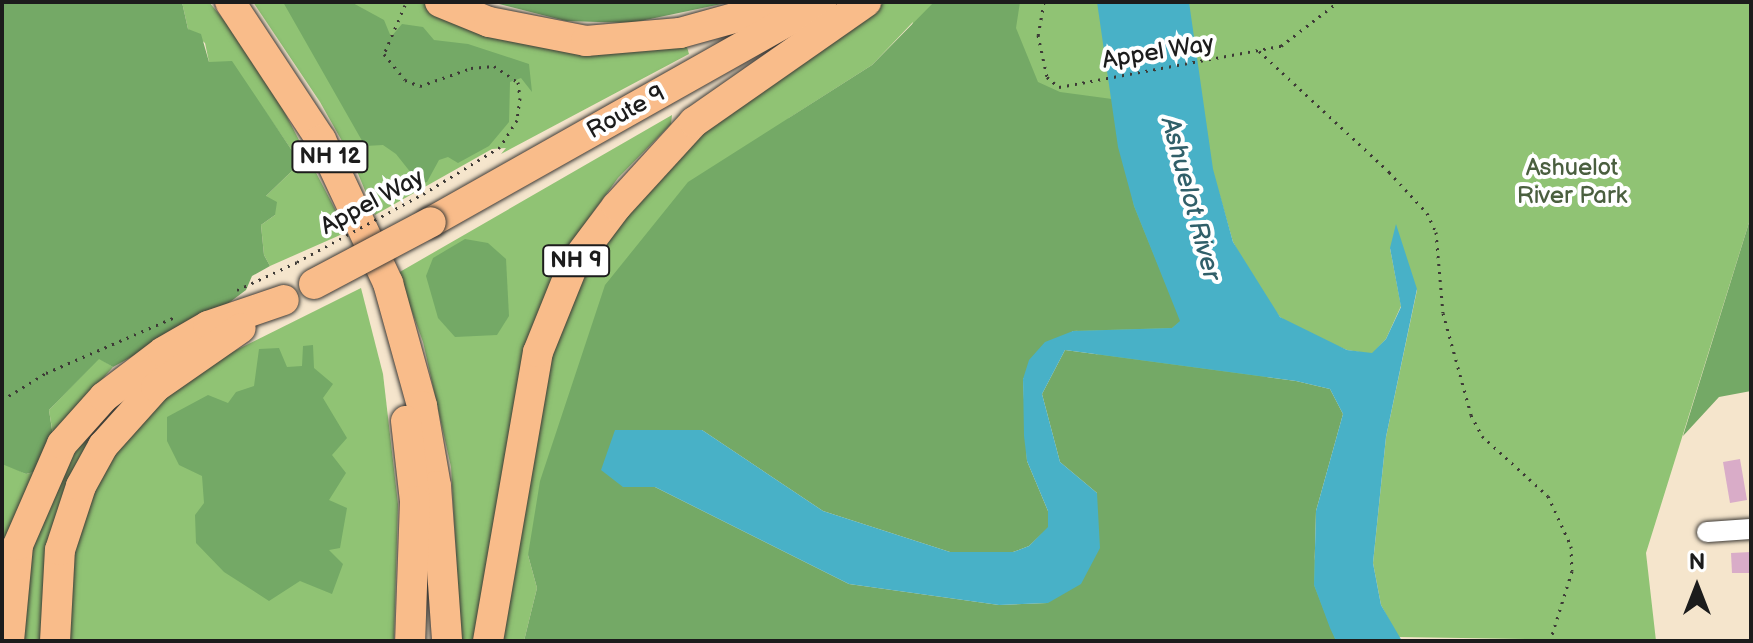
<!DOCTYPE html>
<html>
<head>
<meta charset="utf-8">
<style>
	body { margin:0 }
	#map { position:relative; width:1753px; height:643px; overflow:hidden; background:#f5e5cc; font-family:"Balsamiq Sans",sans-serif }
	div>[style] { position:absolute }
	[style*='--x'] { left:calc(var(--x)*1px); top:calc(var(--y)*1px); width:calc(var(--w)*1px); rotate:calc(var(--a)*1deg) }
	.green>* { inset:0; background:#90c374 }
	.forest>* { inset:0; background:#74a966 }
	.water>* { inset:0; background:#48b1c7 }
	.building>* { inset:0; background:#d9acc8 }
	.path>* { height:3px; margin-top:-1.5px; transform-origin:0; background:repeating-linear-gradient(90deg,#3d3a36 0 2px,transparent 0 8px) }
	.roads { filter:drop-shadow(0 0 2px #3d3a36) drop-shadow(0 0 2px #3d3a36) }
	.minor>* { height:20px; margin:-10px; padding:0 10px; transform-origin:10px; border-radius:10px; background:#fff }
	.highway>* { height:30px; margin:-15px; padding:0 15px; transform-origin:15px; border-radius:15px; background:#f9bc8a }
	.path-bridge>* { height:3px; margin-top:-1.5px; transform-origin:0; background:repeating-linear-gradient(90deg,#3d3a36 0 2px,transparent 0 8px) }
	.bridges { filter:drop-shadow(0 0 2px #3d3a36) drop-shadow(0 0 2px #3d3a36) }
	.highway-bridge>* { height:30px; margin:-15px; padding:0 15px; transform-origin:15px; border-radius:15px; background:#f9bc8a }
	span { translate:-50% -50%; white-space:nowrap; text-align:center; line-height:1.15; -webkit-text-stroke:8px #fff; paint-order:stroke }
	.shield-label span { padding:2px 6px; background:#fff; border:2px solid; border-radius:6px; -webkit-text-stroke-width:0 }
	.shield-label { font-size:22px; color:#1c1c1c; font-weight:700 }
	.street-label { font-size:24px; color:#1c1c1c }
	.park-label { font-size:24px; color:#4a5f3f }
	.water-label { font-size:26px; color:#305f69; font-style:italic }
	.frame { position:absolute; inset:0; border:4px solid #1c1c1c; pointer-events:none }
	.north { position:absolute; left:1657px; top:547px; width:80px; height:80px; -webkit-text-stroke:6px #fff; paint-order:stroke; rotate:0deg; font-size:22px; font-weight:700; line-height:32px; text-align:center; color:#1c1c1c }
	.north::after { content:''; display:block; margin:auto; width:28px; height:36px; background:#1c1c1c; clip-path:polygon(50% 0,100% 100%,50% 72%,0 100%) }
</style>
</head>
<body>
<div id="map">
	<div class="green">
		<div style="clip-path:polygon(182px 2px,209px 2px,228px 25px,274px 92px,347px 232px,270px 266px,264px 255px,261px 225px,275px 215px,265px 197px,295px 168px,293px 152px,247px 85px,209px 62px,205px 43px,188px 29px)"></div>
		<div style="clip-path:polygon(253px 2px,429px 2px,679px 44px,687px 47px,689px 54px,501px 154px,506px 148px,492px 149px,375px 215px,352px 159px,320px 102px)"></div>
		<div style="clip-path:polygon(1751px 2px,1751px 216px,1646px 553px,1656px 641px,1398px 637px,1381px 605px,1373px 563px,1386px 437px,1417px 290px,1390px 248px,1401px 306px,1386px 339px,1372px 354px,1347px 350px,1300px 331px,1280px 317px,1258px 289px,1233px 242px,1217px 186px,1336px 641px,892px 108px,913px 22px,872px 65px,789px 118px,528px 555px,537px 588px,524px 641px,500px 641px,556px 325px,586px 259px,710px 119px,882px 4px)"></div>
		<div style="clip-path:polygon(672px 115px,671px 124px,618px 178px,578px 233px,549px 289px,477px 641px,461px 641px,451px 467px,423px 342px,398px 273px)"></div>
		<div style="clip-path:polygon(361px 288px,383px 374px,398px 504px,394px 641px,67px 641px,66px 581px,97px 479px,151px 407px,208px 364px)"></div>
		<div style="clip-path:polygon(198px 339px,88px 457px,49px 641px,23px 641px,32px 533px,87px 426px)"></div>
		<div style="clip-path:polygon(99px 358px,113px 367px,53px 435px,49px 410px)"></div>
		<div style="clip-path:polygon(4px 463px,26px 474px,34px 472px,7px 538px,2px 566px)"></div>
	</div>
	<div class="forest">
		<div style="clip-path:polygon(2px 2px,182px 2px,188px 29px,201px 34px,209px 62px,232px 61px,293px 152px,295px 168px,266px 196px,277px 202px,275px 215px,261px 225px,264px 255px,270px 266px,252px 276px,246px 290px,226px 305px,113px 367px,99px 359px,49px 410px,54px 443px,34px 472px,26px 474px,2px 464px)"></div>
		<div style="clip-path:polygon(283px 2px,351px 2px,384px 20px,391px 37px,402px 24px,423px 27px,434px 40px,468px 44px,529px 64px,532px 92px,521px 78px,510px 82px,509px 122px,489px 146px,458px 163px,448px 157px,439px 160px,427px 182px,419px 183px,396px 154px,383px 145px,365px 146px)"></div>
		<div style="clip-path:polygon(491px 2px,731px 2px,631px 23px,566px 21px)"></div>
		<div style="clip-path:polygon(934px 2px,1020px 2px,1016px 28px,1038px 82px,1060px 92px,1112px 99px,1134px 206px,1181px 321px,1172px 328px,1073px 331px,1023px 379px,1027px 461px,1048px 511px,1048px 528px,1029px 546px,1013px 552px,950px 552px,823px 511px,702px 430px,623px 487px,655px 487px,849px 584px,999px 605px,1047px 603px,1097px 493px,1060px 462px,1042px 394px,1065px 350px,1296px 381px,1330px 389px,1343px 414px,1316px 511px,1314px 585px,1336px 641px,524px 641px,537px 588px,528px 555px,540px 481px,605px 285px,688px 182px,872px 65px)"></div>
		<div style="clip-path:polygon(1751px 216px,1751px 391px,1719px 397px,1683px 436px)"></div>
		<div style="clip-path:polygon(465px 239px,488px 243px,506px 259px,509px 316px,497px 335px,455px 337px,438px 318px,426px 276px,433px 258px)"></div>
		<div style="clip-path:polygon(313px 345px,314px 368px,333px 384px,323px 398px,347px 438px,332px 455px,346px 473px,329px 500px,347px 508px,340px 548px,329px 550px,343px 564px,332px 594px,300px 581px,269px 601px,224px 572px,196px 543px,195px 515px,204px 503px,202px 476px,179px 465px,167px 441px,167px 417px,208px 395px,228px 403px,236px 392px,254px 386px,259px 349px,279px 348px,287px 367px,302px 366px,303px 346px)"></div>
	</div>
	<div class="water">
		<div style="clip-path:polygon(1097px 2px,1189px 2px,1213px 169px,1233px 242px,1280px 317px,1347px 350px,1372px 353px,1386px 339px,1401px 307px,1390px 248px,1396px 224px,1417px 289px,1386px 437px,1373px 563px,1381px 605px,1402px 641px,1336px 641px,1330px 628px,1314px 585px,1316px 511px,1343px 414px,1330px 389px,1296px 381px,1065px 350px,1042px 394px,1060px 462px,1097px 493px,1100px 548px,1081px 584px,1048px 603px,999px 605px,849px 584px,655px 487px,623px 487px,601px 470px,615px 430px,702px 430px,823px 511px,950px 552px,1013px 552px,1029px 546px,1048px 527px,1048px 511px,1027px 461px,1024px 436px,1023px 379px,1029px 360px,1045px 342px,1073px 331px,1172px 328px,1180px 321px,1134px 206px,1118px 147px)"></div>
	</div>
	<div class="building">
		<div style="clip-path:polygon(1740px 459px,1747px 500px,1730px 503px,1723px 462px)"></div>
		<div style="clip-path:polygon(1751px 552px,1751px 573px,1732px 573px,1731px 553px)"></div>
	</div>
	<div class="path">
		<div style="--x:1044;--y:2;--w:34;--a:100"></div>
		<div style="--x:1038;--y:35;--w:43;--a:77.9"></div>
		<div style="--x:1047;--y:77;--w:16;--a:40"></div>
		<div style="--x:1059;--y:87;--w:226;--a:-10.5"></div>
		<div style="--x:1281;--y:46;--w:72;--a:-37.7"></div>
		<div style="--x:405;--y:5;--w:53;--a:113.2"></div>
		<div style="--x:384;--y:54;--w:33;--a:51"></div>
		<div style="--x:405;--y:80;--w:16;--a:22"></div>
		<div style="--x:420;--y:86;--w:54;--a:-19.4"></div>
		<div style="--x:471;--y:68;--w:23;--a:-5"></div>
		<div style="--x:494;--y:66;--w:29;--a:34"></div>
		<div style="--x:518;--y:82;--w:16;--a:83"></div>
		<div style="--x:520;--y:98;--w:22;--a:98"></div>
		<div style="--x:517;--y:120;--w:32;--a:122"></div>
		<div style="--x:500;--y:147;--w:90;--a:148.6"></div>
		<div style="--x:1259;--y:51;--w:178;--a:42.9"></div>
		<div style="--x:1389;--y:172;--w:56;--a:47.2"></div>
		<div style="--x:1427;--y:213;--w:21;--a:65"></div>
		<div style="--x:1436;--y:232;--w:81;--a:85.1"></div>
		<div style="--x:1443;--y:313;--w:106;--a:74.6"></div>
		<div style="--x:1471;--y:415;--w:24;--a:62"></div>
		<div style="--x:1482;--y:436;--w:89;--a:42.3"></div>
		<div style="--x:1548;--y:496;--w:55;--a:65.3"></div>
		<div style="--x:1571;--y:546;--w:25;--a:88"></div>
		<div style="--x:1572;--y:571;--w:73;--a:107.4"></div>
		<div style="--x:237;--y:290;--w:66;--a:-25"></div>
		<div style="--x:2;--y:400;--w:52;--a:-31.5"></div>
		<div style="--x:46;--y:373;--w:141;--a:-23.5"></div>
	</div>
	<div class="roads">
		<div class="minor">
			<div style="--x:1707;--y:532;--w:44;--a:-3.9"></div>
		</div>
		<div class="highway">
			<div style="--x:230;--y:2;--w:165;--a:56.6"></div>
			<div style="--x:321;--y:140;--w:158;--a:64.9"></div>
			<div style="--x:388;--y:283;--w:128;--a:74.5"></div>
			<div style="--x:422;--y:406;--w:81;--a:80.1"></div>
			<div style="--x:436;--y:486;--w:155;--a:85.9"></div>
			<div style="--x:440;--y:2;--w:53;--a:22.2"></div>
			<div style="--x:489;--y:22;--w:99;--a:11.1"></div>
			<div style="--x:586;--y:41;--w:94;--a:-4.9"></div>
			<div style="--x:680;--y:33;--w:116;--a:-15.5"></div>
			<div style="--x:431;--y:222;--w:448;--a:-29.4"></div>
			<div style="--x:406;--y:421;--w:81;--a:83.6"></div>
			<div style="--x:415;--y:501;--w:140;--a:92"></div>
			<div style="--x:9;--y:641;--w:96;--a:-84.6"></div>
			<div style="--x:18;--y:545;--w:110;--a:-66.5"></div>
			<div style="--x:62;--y:444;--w:63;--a:-48.2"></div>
			<div style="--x:104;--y:397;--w:74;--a:-37.3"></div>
			<div style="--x:163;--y:352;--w:52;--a:-30"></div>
			<div style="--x:208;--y:326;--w:80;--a:-18.9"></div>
			<div style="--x:55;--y:641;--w:91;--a:-86.9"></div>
			<div style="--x:60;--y:550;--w:67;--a:-71.8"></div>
			<div style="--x:81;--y:486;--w:46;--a:-61.2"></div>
			<div style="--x:103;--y:446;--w:79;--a:-48.1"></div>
			<div style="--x:156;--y:387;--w:103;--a:-34.8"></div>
			<div style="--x:488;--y:641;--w:293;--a:-80.2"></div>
			<div style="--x:538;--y:352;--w:96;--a:-68"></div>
			<div style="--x:574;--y:263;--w:71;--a:-53"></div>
			<div style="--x:617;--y:206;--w:114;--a:-47.5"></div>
			<div style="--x:694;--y:122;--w:210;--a:-34.9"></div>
		</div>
	</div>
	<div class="path-bridge">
		<div style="--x:297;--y:262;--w:143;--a:-28.4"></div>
	</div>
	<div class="bridges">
		<div class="highway-bridge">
			<div style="--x:314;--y:284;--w:132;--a:-27.9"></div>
		</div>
	</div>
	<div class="shield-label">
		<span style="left:330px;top:157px">NH 12</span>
		<span style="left:576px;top:261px">NH 9</span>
	</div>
	<div class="street-label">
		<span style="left:1158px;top:52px;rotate:-9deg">Appel Way</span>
		<span style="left:626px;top:112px;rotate:-29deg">Route 9</span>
		<span style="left:372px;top:202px;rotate:-28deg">Appel Way</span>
	</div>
	<div class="park-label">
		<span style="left:1572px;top:182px">Ashuelot<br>River Park</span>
	</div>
	<div class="water-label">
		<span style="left:1190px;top:199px;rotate:75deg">Ashuelot River</span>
	</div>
	<div class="frame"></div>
	<div class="north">N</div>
</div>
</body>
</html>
